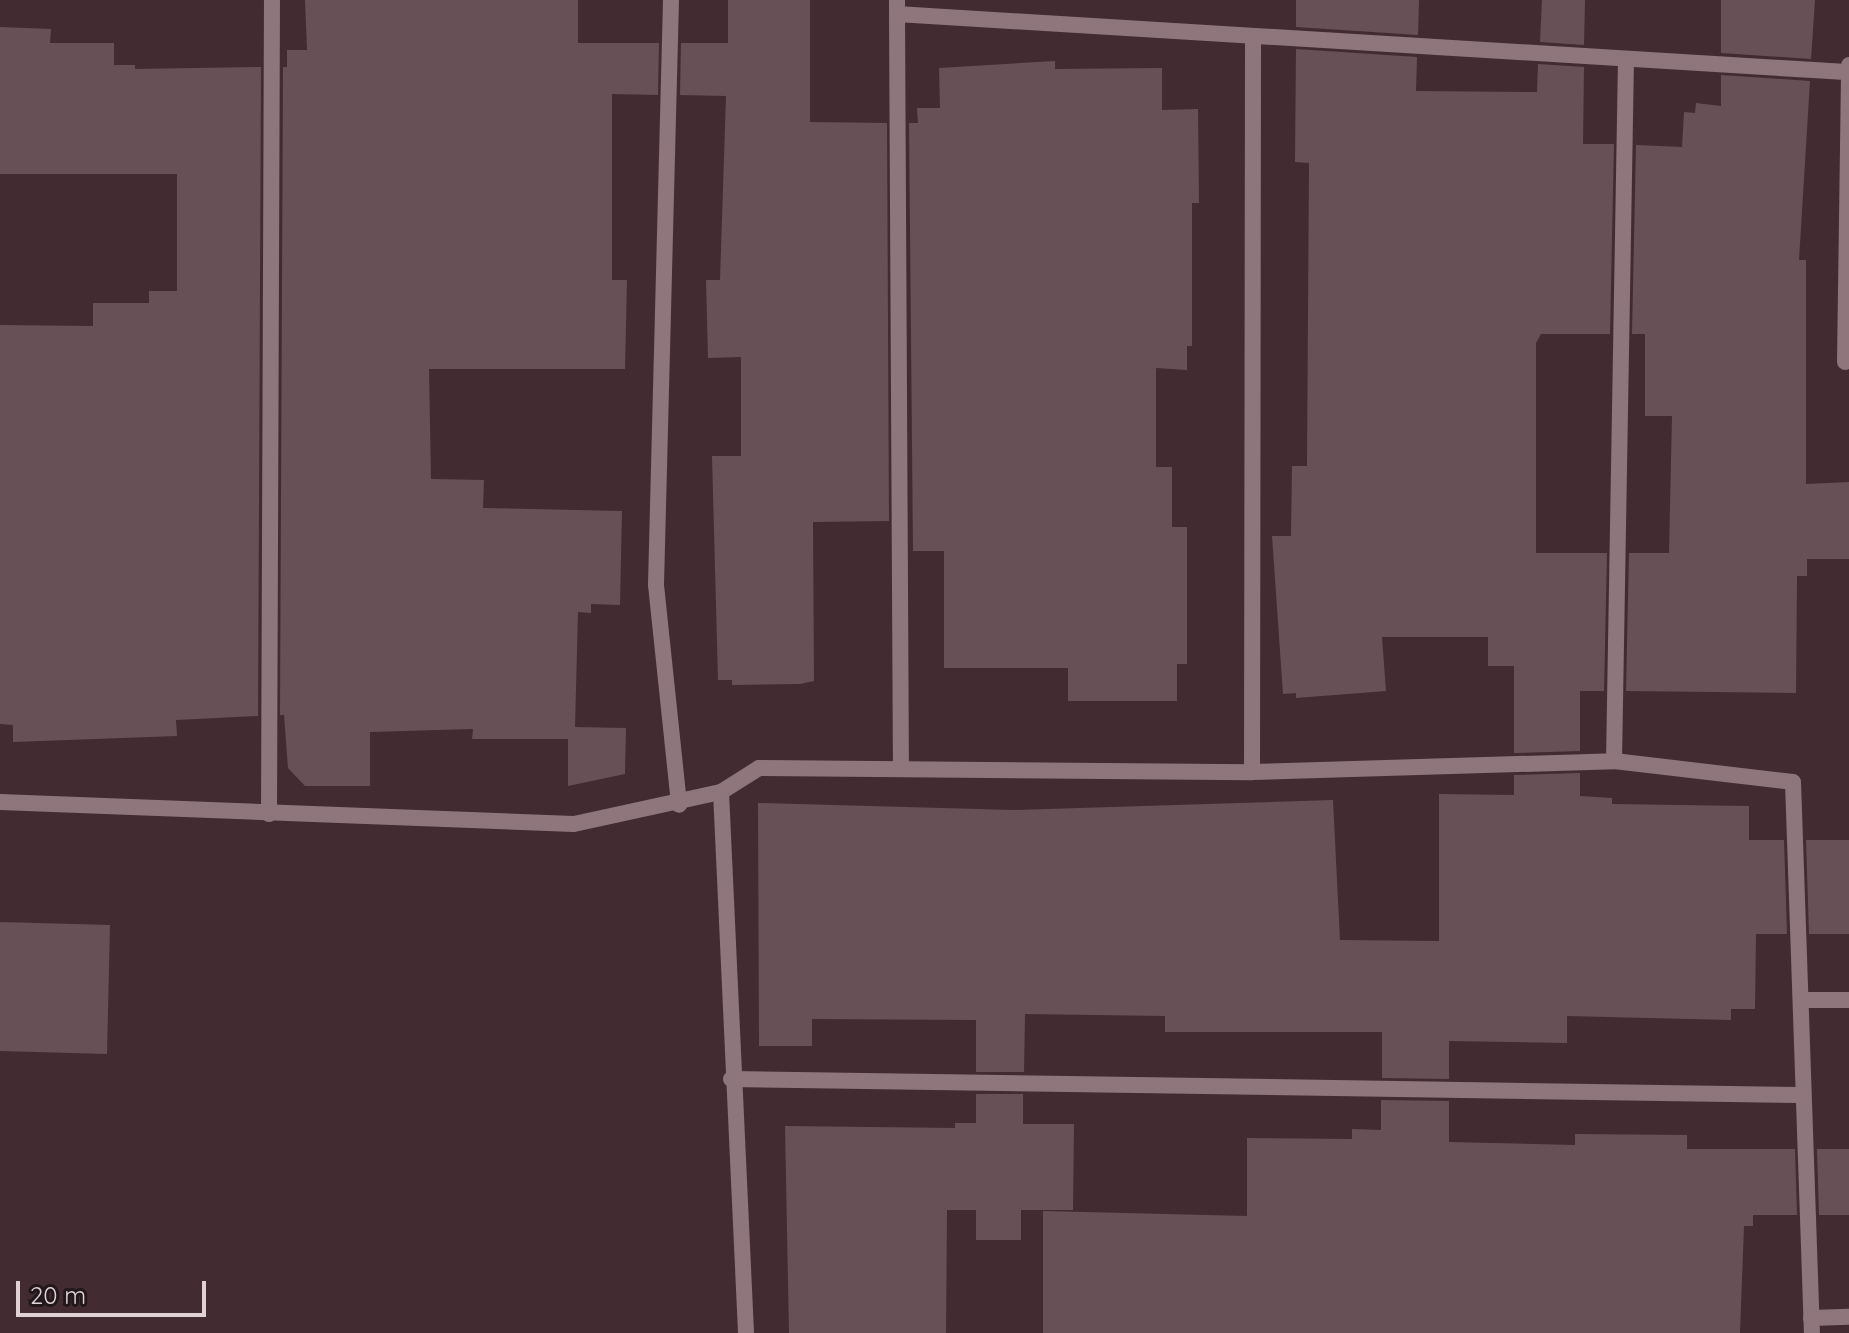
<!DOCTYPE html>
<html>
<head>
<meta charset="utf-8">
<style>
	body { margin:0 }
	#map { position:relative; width:1849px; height:1333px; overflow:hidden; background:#422c32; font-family:Quicksand,sans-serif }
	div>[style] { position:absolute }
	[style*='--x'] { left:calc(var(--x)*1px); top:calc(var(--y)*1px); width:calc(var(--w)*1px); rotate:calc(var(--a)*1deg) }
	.building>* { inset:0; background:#685057 }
	.street>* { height:16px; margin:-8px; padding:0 8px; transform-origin:8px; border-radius:8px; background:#8e767c }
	span { translate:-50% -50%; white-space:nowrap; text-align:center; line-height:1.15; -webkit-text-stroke:8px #22181b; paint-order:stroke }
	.scale { position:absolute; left:16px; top:1281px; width:190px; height:36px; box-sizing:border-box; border:4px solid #dfd1d4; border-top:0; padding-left:10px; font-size:24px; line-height:28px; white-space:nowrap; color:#dfd1d4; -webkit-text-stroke:6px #22181b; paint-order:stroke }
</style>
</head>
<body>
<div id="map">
	<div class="building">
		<div style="clip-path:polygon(305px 0,578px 0,578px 43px,659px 43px,658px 95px,612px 94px,612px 280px,627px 280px,625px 369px,429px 369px,431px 479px,484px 480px,483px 508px,622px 511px,620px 605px,591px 604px,591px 613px,578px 612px,575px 727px,626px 728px,625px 774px,568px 786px,568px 739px,472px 739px,473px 729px,370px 732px,370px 786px,305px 786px,288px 768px,284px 715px,280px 715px,283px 67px,287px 67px,287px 50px,307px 50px)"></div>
		<div style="clip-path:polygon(728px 0,810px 0,810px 122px,887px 123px,889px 521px,813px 522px,814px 681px,800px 684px,732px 685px,732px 680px,718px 680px,712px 456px,741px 456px,741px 357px,708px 358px,706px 280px,720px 280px,726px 96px,680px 95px,681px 43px,728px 43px)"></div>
		<div style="clip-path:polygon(1296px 0,1419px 0,1418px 35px,1296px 27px)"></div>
		<div style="clip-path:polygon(1542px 0,1585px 0,1584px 45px,1540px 42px)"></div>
		<div style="clip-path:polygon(1721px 0,1815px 0,1811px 59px,1721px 53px)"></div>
		<div style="clip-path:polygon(0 27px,51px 29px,50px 43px,114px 43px,114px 65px,135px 65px,135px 69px,261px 67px,258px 716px,176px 720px,177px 736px,13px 742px,13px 725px,0 724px,0 325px,93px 326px,93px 303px,149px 303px,149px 291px,177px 291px,177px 174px,0 174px)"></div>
		<div style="clip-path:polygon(1296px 49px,1417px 57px,1416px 91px,1537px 92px,1538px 64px,1584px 67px,1583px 144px,1614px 144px,1610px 334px,1541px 334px,1536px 343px,1536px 553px,1607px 553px,1604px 691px,1580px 691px,1580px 751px,1514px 753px,1514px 666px,1488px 666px,1488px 637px,1382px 637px,1386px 691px,1296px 698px,1296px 693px,1283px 694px,1272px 536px,1291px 536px,1292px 466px,1307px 466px,1309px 163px,1295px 162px)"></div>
		<div style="clip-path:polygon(1055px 61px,1055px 69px,1162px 68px,1162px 110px,1198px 109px,1199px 203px,1192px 203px,1192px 346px,1187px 346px,1187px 370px,1156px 368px,1156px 467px,1172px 467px,1172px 527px,1187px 527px,1187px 664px,1177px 664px,1177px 701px,1068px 701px,1068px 668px,944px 668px,944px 551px,913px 551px,909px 123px,918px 123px,917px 108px,940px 108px,939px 68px)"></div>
		<div style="clip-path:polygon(1721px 75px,1810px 81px,1799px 260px,1806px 260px,1806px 484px,1849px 482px,1849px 559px,1807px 559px,1807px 576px,1797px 576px,1796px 693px,1626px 691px,1629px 553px,1669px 553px,1672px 416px,1645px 416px,1645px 334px,1632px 334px,1636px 145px,1682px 147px,1684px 112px,1695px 113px,1696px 103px,1721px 106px)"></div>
		<div style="clip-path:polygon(1580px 773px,1580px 796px,1612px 798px,1612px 804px,1749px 806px,1749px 840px,1784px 840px,1787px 934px,1756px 934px,1755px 1009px,1731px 1009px,1731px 1020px,1567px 1016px,1567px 1043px,1449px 1041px,1449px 1079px,1382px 1078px,1382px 1032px,1165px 1032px,1165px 1016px,1025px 1014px,1024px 1072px,976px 1072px,976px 1020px,812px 1019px,812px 1046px,759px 1046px,758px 803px,1014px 810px,1333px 800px,1340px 940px,1439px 941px,1439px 794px,1514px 795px,1514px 775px)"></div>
		<div style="clip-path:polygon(1806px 840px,1849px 840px,1849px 934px,1809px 934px)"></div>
		<div style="clip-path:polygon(0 922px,110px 925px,107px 1054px,0 1051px)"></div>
		<div style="clip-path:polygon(976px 1094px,1023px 1094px,1023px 1124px,1074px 1124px,1073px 1210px,1021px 1210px,1021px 1240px,976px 1240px,976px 1210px,947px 1210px,946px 1333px,789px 1333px,785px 1126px,955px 1128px,955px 1123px,976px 1123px)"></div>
		<div style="clip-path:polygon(1381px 1100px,1449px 1101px,1449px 1142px,1575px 1145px,1575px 1134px,1687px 1135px,1687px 1149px,1795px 1149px,1797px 1215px,1753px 1215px,1753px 1226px,1744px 1226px,1740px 1333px,1043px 1333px,1043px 1211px,1247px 1216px,1247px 1138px,1352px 1139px,1352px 1129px,1381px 1130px)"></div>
		<div style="clip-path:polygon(1817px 1149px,1849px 1149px,1849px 1215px,1819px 1215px)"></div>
	</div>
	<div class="street">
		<div style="--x:671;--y:0;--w:585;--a:91.47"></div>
		<div style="--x:656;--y:585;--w:221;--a:84"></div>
		<div style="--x:897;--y:0;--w:14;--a:90"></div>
		<div style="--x:897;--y:14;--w:951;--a:3.5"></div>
		<div style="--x:897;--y:14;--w:755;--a:89.7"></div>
		<div style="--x:1845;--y:362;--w:297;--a:-89.2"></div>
		<div style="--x:1614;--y:761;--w:702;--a:-89.02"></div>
		<div style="--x:1252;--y:772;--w:736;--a:-89.92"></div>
		<div style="--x:721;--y:792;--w:45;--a:-32.3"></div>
		<div style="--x:759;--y:768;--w:493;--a:0.5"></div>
		<div style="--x:1252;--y:772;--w:362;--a:-1.7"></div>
		<div style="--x:1614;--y:761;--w:180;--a:6.7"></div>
		<div style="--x:1793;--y:782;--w:551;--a:88.03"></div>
		<div style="--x:0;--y:802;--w:574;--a:2.19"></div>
		<div style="--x:574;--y:824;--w:150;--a:-12.3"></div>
		<div style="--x:721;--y:792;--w:542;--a:87.35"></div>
		<div style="--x:269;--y:814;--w:814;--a:-89.79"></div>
		<div style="--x:1801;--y:1000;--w:48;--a:0"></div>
		<div style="--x:731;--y:1079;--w:1069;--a:0.86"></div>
		<div style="--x:1811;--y:1318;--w:38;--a:-2"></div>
	</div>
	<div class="scale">20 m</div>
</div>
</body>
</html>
